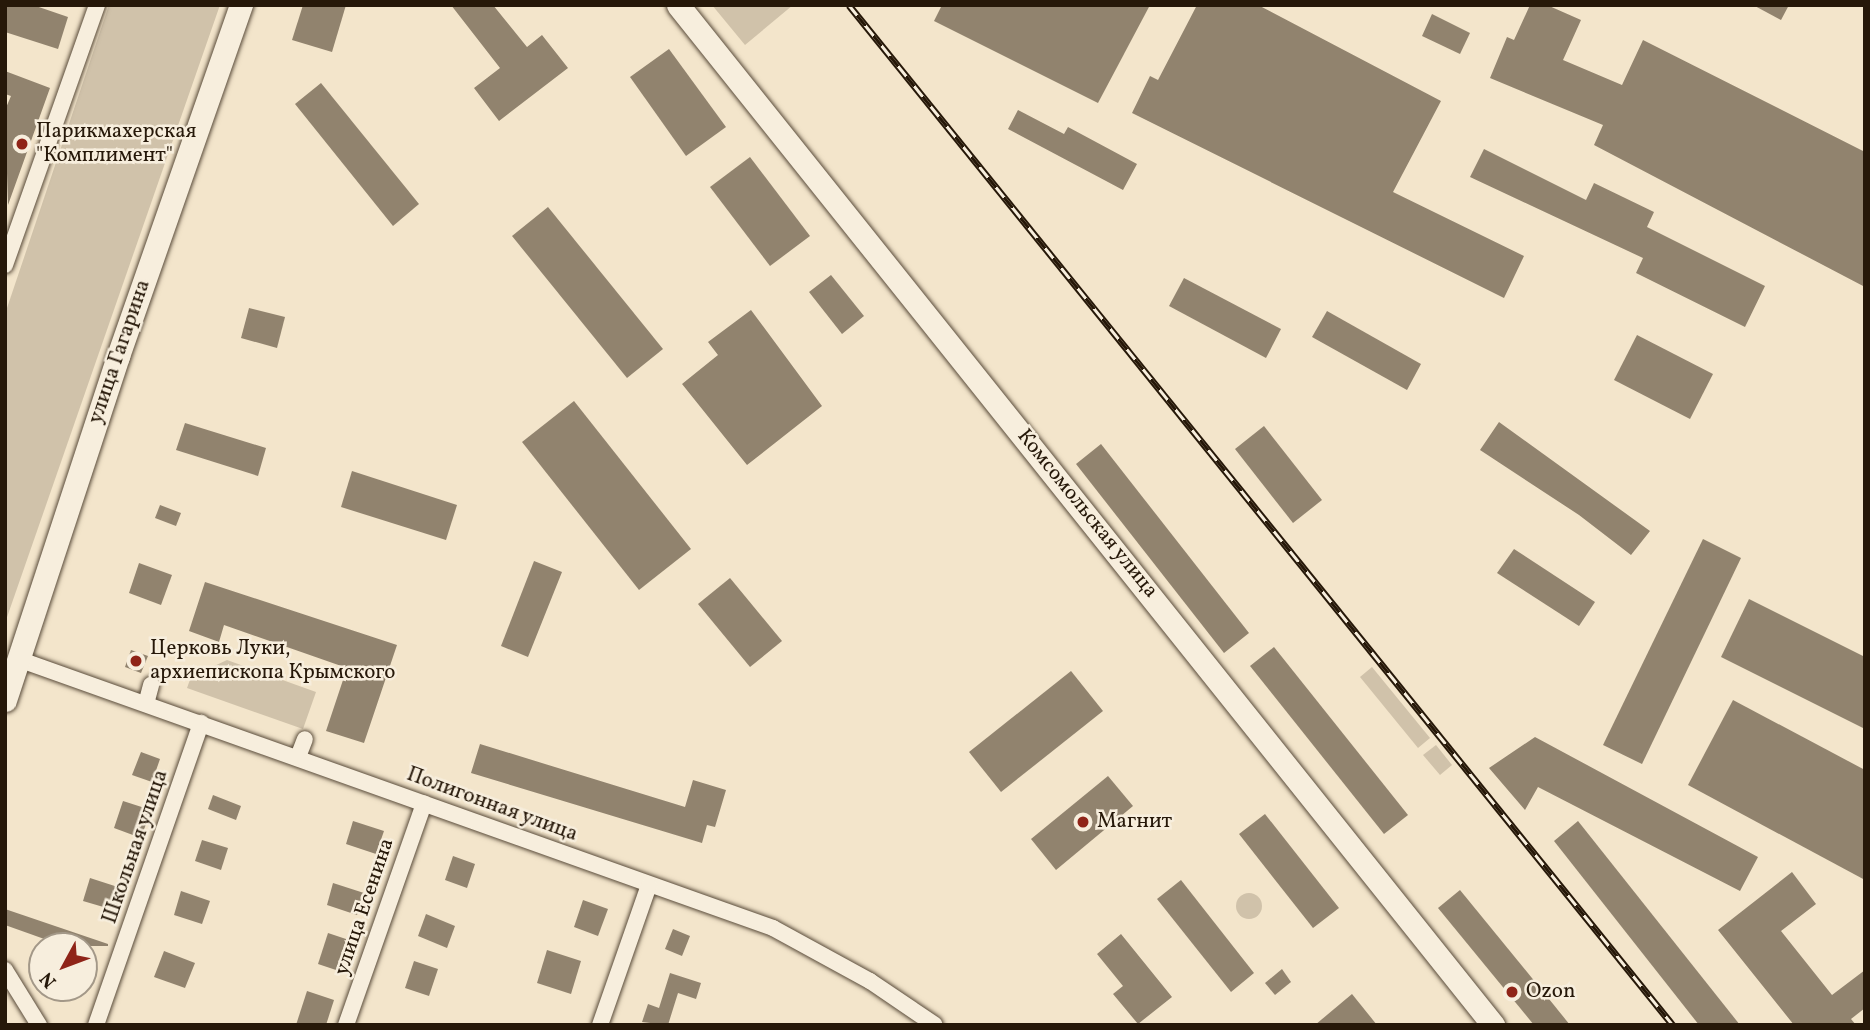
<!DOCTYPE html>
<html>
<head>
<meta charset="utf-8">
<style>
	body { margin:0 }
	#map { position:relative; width:1870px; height:1030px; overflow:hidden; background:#f3e5cb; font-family:Vollkorn,serif }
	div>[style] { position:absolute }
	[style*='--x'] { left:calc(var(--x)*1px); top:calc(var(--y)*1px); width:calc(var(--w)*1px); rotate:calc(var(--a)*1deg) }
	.green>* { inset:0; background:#d0c2aa }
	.round { border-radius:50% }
	.building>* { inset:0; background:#91836e }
	.roads { filter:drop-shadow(0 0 2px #594b3a) drop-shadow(0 0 2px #594b3a) }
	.street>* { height:16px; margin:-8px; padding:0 8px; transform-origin:8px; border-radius:8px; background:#f7eedd }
	.secondary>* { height:23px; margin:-11.5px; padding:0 11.5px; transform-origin:11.5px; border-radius:11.5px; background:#f7eedd }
	.rail>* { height:7px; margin-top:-3.5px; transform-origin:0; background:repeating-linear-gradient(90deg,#f7eedd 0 13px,#261809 0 26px); box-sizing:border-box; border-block:2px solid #261809 }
	.dots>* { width:19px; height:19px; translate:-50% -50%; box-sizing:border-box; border:4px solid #f7eedd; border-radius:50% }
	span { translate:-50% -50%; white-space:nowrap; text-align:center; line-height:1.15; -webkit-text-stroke:5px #f7eedd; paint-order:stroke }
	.poi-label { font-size:21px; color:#261809 }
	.left { translate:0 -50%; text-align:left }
	.street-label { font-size:21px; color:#261809 }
	.frame { position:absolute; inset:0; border:7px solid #261809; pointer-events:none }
	.north { position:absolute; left:28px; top:932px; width:70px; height:70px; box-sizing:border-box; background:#f7eedd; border:2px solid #a39888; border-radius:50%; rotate:229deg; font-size:19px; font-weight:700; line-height:28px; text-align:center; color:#261809 }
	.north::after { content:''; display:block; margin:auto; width:24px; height:32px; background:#8f2418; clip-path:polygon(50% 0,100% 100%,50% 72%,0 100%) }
</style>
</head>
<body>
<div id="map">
	<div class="green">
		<div style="clip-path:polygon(109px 5px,220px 5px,5px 623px,5px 314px)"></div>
		<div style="clip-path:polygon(712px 5px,793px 5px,745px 45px)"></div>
		<div style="clip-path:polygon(227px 660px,316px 692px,303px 729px,187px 688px,191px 677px)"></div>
		<div style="clip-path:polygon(1372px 667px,1430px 738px,1418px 748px,1360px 677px)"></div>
		<div style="clip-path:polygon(1436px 745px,1452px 765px,1440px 775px,1423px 755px)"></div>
		<div class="round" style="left:1236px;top:893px;width:26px;height:26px"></div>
	</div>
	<div class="building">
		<div style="clip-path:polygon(5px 5px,33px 5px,68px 17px,58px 49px,5px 32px)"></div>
		<div style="clip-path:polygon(303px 5px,346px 5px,332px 52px,292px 40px)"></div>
		<div style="clip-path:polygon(451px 5px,493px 5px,527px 47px,542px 35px,568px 68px,499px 121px,474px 88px,500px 68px)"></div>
		<div style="clip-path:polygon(942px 5px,1150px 5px,1098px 103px,934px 21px)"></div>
		<div style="clip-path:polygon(1197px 5px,1258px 5px,1441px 101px,1393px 192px,1524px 256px,1504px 298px,1132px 113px,1150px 76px,1158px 80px)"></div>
		<div style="clip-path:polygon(1530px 5px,1547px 5px,1581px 20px,1563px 60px,1622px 85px,1643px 40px,1865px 152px,1865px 287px,1594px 145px,1603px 125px,1490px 78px,1507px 37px,1514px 40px)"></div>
		<div style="clip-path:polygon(1753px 5px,1789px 5px,1781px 20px)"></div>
		<div style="clip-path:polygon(1432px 14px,1470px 33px,1460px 54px,1422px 36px)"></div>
		<div style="clip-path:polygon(669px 49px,726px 127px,686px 156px,630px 77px)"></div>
		<div style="clip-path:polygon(5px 71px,50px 88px,8px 205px,5px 110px,11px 96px,5px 94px)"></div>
		<div style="clip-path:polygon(321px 83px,419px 204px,393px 226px,295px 104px)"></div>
		<div style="clip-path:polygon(1018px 110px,1064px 134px,1068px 127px,1137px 164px,1123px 190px,1008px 129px)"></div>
		<div style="clip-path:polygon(1484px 149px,1586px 200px,1594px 183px,1654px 212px,1647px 227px,1765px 286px,1745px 327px,1636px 273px,1643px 258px,1470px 177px)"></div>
		<div style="clip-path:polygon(750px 157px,810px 236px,770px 266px,710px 187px)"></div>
		<div style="clip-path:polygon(548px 207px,663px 349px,627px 378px,512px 236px)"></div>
		<div style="clip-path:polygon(831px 275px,864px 316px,842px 334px,809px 292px)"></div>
		<div style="clip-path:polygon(1184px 278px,1281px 329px,1266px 358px,1169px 306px)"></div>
		<div style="clip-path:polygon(249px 308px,285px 317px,277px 348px,241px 338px)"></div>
		<div style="clip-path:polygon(751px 310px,822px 406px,747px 465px,682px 384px,718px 355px,708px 342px)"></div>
		<div style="clip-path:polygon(1327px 311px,1421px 364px,1407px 390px,1312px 337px)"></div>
		<div style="clip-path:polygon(1637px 335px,1713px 374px,1690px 419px,1614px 380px)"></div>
		<div style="clip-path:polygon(574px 401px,691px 549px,639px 590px,522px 442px)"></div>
		<div style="clip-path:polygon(1499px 422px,1650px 531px,1631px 555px,1579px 515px,1480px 450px)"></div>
		<div style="clip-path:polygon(185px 423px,266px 448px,258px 476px,176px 450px)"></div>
		<div style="clip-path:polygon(1264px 426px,1322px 500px,1293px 523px,1235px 449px)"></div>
		<div style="clip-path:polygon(1101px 444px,1249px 633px,1224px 653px,1076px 464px)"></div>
		<div style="clip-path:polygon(352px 471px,457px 505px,446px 540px,341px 507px)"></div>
		<div style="clip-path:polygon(160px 505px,181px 513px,176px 526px,155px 518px)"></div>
		<div style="clip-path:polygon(1703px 539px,1741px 558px,1642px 764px,1603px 745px)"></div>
		<div style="clip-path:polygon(1514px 549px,1595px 602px,1579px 626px,1497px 573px)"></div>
		<div style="clip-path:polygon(534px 561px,562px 572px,528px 657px,501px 646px)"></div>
		<div style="clip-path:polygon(139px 563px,172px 575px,161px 605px,129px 593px)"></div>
		<div style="clip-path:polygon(730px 578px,782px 641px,750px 667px,698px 604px)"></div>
		<div style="clip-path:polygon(205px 582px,397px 645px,364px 743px,326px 731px,347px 668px,224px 625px,219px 642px,189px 631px)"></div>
		<div style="clip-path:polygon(1749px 599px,1865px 657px,1865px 729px,1721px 657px)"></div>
		<div style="clip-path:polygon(1274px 647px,1408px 815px,1384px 834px,1250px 666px)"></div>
		<div style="clip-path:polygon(131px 650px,148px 656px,141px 673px,125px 667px)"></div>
		<div style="clip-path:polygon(1071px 671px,1103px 711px,1001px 792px,969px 752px)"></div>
		<div style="clip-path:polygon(1733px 700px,1865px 770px,1865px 880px,1688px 785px)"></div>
		<div style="clip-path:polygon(1535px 737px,1758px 857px,1740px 891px,1538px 787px,1525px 810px,1489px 768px)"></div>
		<div style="clip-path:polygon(480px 744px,685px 807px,693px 780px,726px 790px,715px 827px,707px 825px,702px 843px,471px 773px)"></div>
		<div style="clip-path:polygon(141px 752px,160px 759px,152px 782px,132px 775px)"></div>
		<div style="clip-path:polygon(1108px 776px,1133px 806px,1056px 870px,1031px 839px)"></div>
		<div style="clip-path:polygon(213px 795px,241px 806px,236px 820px,208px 809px)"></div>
		<div style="clip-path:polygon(123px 801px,151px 810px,141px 838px,114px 828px)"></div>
		<div style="clip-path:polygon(1265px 814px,1339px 908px,1313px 928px,1239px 834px)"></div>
		<div style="clip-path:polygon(353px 821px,384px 831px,376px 854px,346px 844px)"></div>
		<div style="clip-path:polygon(1578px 821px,1740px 1025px,1699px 1025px,1554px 841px)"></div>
		<div style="clip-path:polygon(202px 840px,228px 848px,221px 870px,195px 861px)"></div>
		<div style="clip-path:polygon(453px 856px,475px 864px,467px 888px,445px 880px)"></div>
		<div style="clip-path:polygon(1792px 872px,1816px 904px,1781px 931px,1832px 995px,1865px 970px,1865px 1008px,1851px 1019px,1856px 1025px,1794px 1025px,1718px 930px)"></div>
		<div style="clip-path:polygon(90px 878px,124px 889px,117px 911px,83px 901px)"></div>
		<div style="clip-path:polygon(1181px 880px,1254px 973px,1231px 992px,1157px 899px)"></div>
		<div style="clip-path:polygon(333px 883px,364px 893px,357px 915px,327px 905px)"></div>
		<div style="clip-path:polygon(1460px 890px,1545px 994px,1570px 1025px,1534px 1025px,1438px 908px)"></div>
		<div style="clip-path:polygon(181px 891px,210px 901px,202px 924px,174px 915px)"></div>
		<div style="clip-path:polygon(583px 900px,608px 909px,598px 936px,574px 927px)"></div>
		<div style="clip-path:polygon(5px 909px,108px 944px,108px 946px,64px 946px,5px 925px)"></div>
		<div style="clip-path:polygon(426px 914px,455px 926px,447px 948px,418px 936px)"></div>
		<div style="clip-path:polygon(673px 929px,690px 936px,682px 956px,665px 949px)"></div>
		<div style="clip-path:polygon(328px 933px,349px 940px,339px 971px,318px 964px)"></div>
		<div style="clip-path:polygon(1121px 934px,1172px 997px,1138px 1024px,1113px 994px,1123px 986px,1097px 954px)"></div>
		<div style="clip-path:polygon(547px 950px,581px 961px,571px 994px,537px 983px)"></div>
		<div style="clip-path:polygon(164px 951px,195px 963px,185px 988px,154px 977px)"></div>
		<div style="clip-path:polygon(414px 961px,438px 969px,429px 996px,405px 988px)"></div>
		<div style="clip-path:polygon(1282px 969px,1291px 982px,1275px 995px,1265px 983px)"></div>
		<div style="clip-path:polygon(670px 973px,701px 983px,696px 999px,678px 993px,668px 1025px,642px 1022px,648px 1004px,659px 1008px)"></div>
		<div style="clip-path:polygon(307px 991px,334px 1000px,326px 1025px,296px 1025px)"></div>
		<div style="clip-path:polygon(1352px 994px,1377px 1025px,1315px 1025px)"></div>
	</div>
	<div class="roads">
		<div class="street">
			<div style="--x:5;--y:265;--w:276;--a:-70.5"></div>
			<div style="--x:18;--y:659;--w:801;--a:19.61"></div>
			<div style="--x:773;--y:928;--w:111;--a:28.7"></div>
			<div style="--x:870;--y:981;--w:78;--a:34.1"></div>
			<div style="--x:146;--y:704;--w:20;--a:-75"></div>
			<div style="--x:298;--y:757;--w:19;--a:-69"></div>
			<div style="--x:5;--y:970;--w:65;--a:58.3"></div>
			<div style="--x:96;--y:1025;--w:320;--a:-70.8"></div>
			<div style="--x:346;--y:1025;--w:235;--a:-70.6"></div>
			<div style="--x:600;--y:1025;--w:148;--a:-70.7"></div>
		</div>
		<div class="secondary">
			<div style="--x:678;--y:5;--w:1306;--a:51.37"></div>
			<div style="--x:5;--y:700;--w:362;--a:-71.8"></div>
			<div style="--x:118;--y:356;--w:372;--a:-70.7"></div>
		</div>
	</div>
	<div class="rail">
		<div style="--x:849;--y:5;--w:1311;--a:51.07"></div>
	</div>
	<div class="dots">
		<div style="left:22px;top:144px;background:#8f2418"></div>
		<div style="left:136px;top:661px;background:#8f2418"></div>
		<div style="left:1083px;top:822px;background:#8f2418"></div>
		<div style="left:1512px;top:992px;background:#8f2418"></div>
	</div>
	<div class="poi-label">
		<span class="left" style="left:36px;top:144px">Парикмахерская<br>"Комплимент"</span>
		<span class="left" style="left:150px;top:661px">Церковь Луки,<br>архиепископа Крымского</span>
		<span class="left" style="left:1097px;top:822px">Магнит</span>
		<span class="left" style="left:1526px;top:992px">Ozon</span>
	</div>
	<div class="street-label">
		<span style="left:120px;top:352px;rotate:-71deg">улица Гагарина</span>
		<span style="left:1087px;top:514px;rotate:51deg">Комсомольская улица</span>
		<span style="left:492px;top:805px;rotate:20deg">Полигонная улица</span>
		<span style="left:136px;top:847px;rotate:-71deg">Школьная улица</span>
		<span style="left:365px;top:907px;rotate:-71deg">улица Есенина</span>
	</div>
	<div class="frame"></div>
	<div class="north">N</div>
</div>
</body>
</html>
